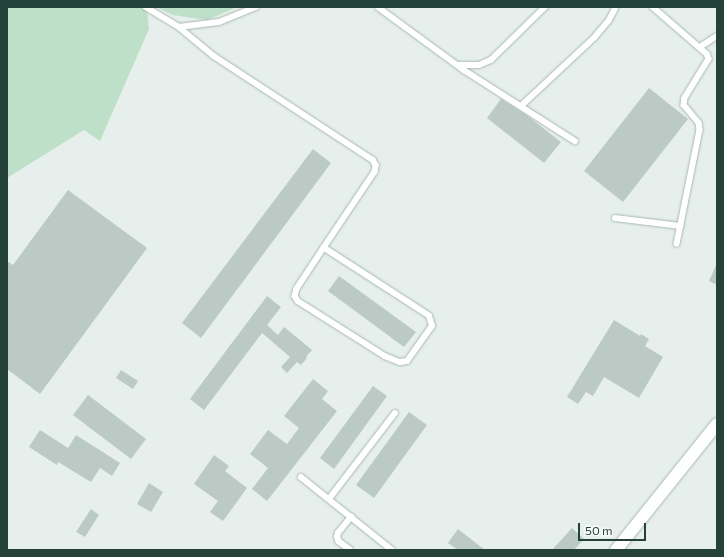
<!DOCTYPE html>
<html>
<head>
<meta charset="utf-8">
<style>
	body { margin:0 }
	#map { position:relative; width:724px; height:557px; overflow:hidden; background:#e6efeb; font-family:Commissioner,sans-serif }
	div>[style] { position:absolute }
	[style*='--x'] { left:calc(var(--x)*1px); top:calc(var(--y)*1px); width:calc(var(--w)*1px); rotate:calc(var(--a)*1deg) }
	.green>* { inset:0; background:#bfe0c8 }
	.building>* { inset:0; background:#bbcac4 }
	.roads { filter:drop-shadow(0 0 1px #a8b8b2) drop-shadow(0 0 1px #a8b8b2) }
	.service>* { height:5.5px; margin:-2.75px; padding:0 2.75px; transform-origin:2.75px; border-radius:2.75px; background:#fff }
	.tertiary>* { height:12px; margin:-6px; padding:0 6px; transform-origin:6px; border-radius:6px; background:#fff }
	span { translate:-50% -50%; white-space:nowrap; text-align:center; line-height:1.15; -webkit-text-stroke:4px #f7fbf9; paint-order:stroke }
	.frame { position:absolute; inset:0; border:8px solid #24423a; pointer-events:none }
	.scale { position:absolute; left:578px; top:523px; width:68px; height:18px; box-sizing:border-box; border:2px solid #24423a; border-top:0; padding-left:5px; font-size:12px; line-height:14px; white-space:nowrap; color:#24423a; -webkit-text-stroke:3px #f7fbf9; paint-order:stroke }
</style>
</head>
<body>
<div id="map">
	<div class="green">
		<div style="clip-path:polygon(7px 7px,143px 7px,147px 10px,149px 29px,100px 141px,84px 130px,7px 178px)"></div>
		<div style="clip-path:polygon(156px 7px,237px 7px,207px 20px,173px 15px)"></div>
	</div>
	<div class="building">
		<div style="clip-path:polygon(649px 88px,688px 119px,623px 202px,584px 171px)"></div>
		<div style="clip-path:polygon(501px 99px,525px 114px,561px 142px,544px 163px,487px 118px)"></div>
		<div style="clip-path:polygon(313px 149px,331px 163px,201px 338px,182px 323px)"></div>
		<div style="clip-path:polygon(68px 190px,147px 248px,40px 394px,7px 369px,7px 261px,13px 265px)"></div>
		<div style="clip-path:polygon(717px 263px,717px 285px,709px 281px)"></div>
		<div style="clip-path:polygon(339px 276px,416px 332px,404px 347px,328px 291px)"></div>
		<div style="clip-path:polygon(267px 296px,281px 307px,267px 325px,278px 335px,284px 327px,312px 350px,306px 357px,307px 358px,301px 365px,297px 362px,287px 373px,281px 367px,290px 357px,262px 333px,204px 410px,190px 399px)"></div>
		<div style="clip-path:polygon(614px 320px,640px 336px,641px 334px,649px 339px,645px 346px,663px 357px,639px 398px,604px 377px,593px 396px,586px 392px,578px 404px,567px 397px)"></div>
		<div style="clip-path:polygon(121px 370px,138px 381px,133px 389px,116px 378px)"></div>
		<div style="clip-path:polygon(313px 379px,328px 391px,322px 399px,337px 411px,267px 501px,252px 489px,268px 468px,250px 454px,268px 430px,287px 444px,299px 428px,284px 416px)"></div>
		<div style="clip-path:polygon(373px 386px,387px 396px,334px 469px,320px 458px)"></div>
		<div style="clip-path:polygon(88px 395px,146px 439px,131px 459px,73px 415px)"></div>
		<div style="clip-path:polygon(409px 412px,427px 425px,374px 498px,356px 485px)"></div>
		<div style="clip-path:polygon(40px 430px,68px 448px,76px 435px,120px 463px,112px 476px,100px 468px,91px 482px,58px 462px,57px 465px,29px 447px)"></div>
		<div style="clip-path:polygon(214px 455px,229px 466px,225px 471px,247px 488px,223px 521px,210px 512px,218px 501px,194px 484px)"></div>
		<div style="clip-path:polygon(149px 483px,163px 492px,151px 512px,137px 504px)"></div>
		<div style="clip-path:polygon(91px 509px,99px 515px,85px 537px,76px 532px)"></div>
		<div style="clip-path:polygon(572px 528px,584px 539px,574px 550px,552px 550px)"></div>
		<div style="clip-path:polygon(458px 529px,485px 550px,458px 550px,448px 543px)"></div>
	</div>
	<div class="roads">
		<div class="service">
			<div style="--x:146;--y:7;--w:39;--a:31"></div>
			<div style="--x:179;--y:27;--w:40;--a:-7.1"></div>
			<div style="--x:219;--y:22;--w:40;--a:-22"></div>
			<div style="--x:378;--y:7;--w:107;--a:36.2"></div>
			<div style="--x:464;--y:70;--w:132;--a:32.6"></div>
			<div style="--x:653;--y:7;--w:72;--a:41"></div>
			<div style="--x:707;--y:54;--w:5;--a:68"></div>
			<div style="--x:709;--y:59;--w:46;--a:121.6"></div>
			<div style="--x:685;--y:98;--w:7;--a:98"></div>
			<div style="--x:684;--y:105;--w:23;--a:50"></div>
			<div style="--x:699;--y:123;--w:7;--a:82"></div>
			<div style="--x:700;--y:130;--w:116;--a:101.4"></div>
			<div style="--x:179;--y:27;--w:45;--a:39.6"></div>
			<div style="--x:214;--y:56;--w:190;--a:33.2"></div>
			<div style="--x:373;--y:160;--w:6;--a:59"></div>
			<div style="--x:376;--y:165;--w:7;--a:98"></div>
			<div style="--x:375;--y:172;--w:92;--a:123.9"></div>
			<div style="--x:324;--y:248;--w:49;--a:123.4"></div>
			<div style="--x:297;--y:289;--w:7;--a:106"></div>
			<div style="--x:295;--y:296;--w:6;--a:59"></div>
			<div style="--x:298;--y:301;--w:103;--a:32.3"></div>
			<div style="--x:385;--y:356;--w:16;--a:22"></div>
			<div style="--x:400;--y:362;--w:7;--a:-8"></div>
			<div style="--x:407;--y:361;--w:43;--a:-54.5"></div>
			<div style="--x:432;--y:326;--w:10;--a:-107"></div>
			<div style="--x:429;--y:316;--w:125;--a:-147.1"></div>
			<div style="--x:700;--y:47;--w:20;--a:-33"></div>
			<div style="--x:459;--y:65;--w:20;--a:0"></div>
			<div style="--x:479;--y:65;--w:13;--a:-23"></div>
			<div style="--x:491;--y:60;--w:76;--a:-44.5"></div>
			<div style="--x:521;--y:106;--w:100;--a:-43"></div>
			<div style="--x:594;--y:38;--w:23;--a:-50"></div>
			<div style="--x:609;--y:20;--w:15;--a:-62"></div>
			<div style="--x:615;--y:218;--w:66;--a:6.9"></div>
			<div style="--x:301;--y:477;--w:117;--a:38.7"></div>
			<div style="--x:329;--y:499;--w:108;--a:-52.5"></div>
			<div style="--x:350;--y:550;--w:14;--a:-144"></div>
			<div style="--x:339;--y:542;--w:5;--a:-112"></div>
			<div style="--x:337;--y:537;--w:4;--a:-76"></div>
			<div style="--x:338;--y:533;--w:21;--a:-51"></div>
		</div>
		<div class="tertiary">
			<div style="--x:616;--y:550;--w:161;--a:-51.3"></div>
		</div>
	</div>
	<div class="frame"></div>
	<div class="scale">50 m</div>
</div>
</body>
</html>
